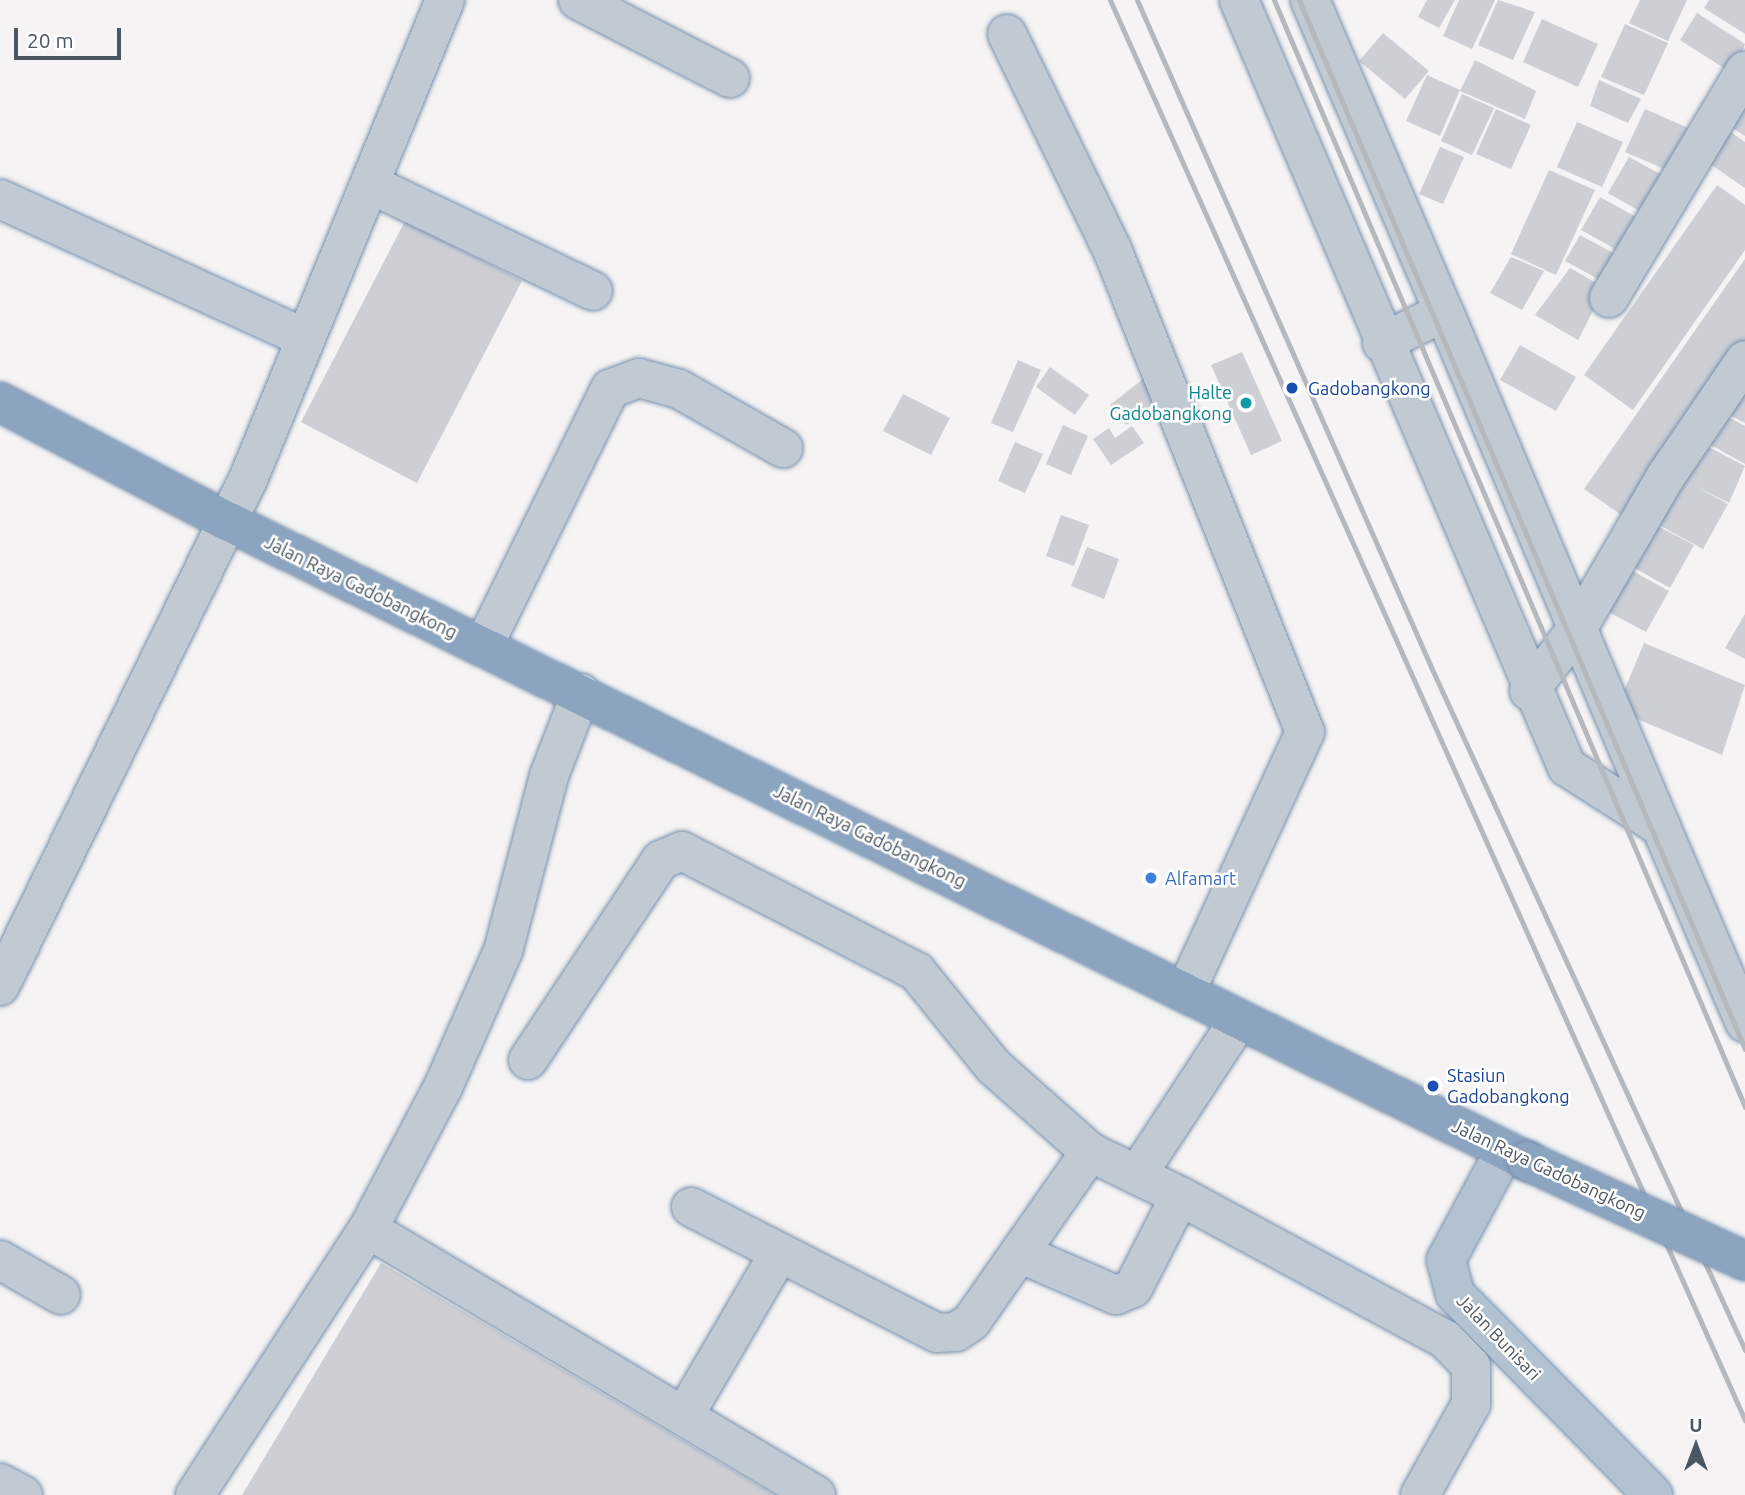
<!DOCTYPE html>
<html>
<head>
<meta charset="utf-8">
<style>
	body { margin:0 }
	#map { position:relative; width:1745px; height:1495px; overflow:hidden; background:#f5f3f3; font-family:Ubuntu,sans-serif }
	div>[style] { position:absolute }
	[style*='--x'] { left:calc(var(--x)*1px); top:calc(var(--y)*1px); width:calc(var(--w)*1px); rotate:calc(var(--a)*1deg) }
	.building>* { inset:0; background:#cdcfd5 }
	.roads { filter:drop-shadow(0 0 2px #7690ad) drop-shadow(0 0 2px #7690ad) }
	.minor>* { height:38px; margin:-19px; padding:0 19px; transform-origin:19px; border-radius:19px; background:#c1cad2 }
	.major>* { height:38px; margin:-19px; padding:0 19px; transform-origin:19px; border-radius:19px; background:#b3c2d1 }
	.highway>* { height:38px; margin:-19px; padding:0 19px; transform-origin:19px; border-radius:19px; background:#8ba5c1 }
	.rail>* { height:5px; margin:-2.5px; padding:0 2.5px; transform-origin:2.5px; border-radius:2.5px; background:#b5b8bd }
	.bridges { filter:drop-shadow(0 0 2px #7690ad) drop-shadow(0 0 2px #7690ad) }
	.highway-bridge>* { height:38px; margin:-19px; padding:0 19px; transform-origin:19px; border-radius:19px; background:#8ba5c1 }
	.dots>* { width:19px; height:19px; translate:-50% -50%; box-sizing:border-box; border:4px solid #fff; border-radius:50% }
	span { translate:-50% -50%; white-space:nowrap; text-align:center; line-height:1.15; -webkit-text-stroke:5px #fff; paint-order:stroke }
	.transit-label { font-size:18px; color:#164399 }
	.left { translate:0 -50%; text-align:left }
	.culture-label { font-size:18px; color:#0d838f }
	.right { translate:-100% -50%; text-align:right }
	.street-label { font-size:18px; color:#4a5661 }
	.shop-label { font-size:18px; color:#366cbe }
	.north { position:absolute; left:1661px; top:1411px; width:70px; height:70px; -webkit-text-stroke:5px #fff; paint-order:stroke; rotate:0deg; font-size:19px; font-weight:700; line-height:28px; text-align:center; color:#4a5661 }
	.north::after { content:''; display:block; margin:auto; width:24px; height:32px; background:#4a5661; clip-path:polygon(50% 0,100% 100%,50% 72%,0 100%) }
	.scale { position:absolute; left:14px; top:28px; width:107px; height:32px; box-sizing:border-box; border:4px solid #4a5661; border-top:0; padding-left:9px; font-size:21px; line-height:24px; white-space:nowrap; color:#4a5661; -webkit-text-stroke:5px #fff; paint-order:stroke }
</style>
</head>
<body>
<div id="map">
	<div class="building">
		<div style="clip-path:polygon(1427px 0,1455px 0,1439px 28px,1418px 17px)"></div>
		<div style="clip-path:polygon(1459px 0,1495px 0,1472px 49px,1443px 36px)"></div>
		<div style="clip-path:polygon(1498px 0,1535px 12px,1513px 60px,1478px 45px)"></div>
		<div style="clip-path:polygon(1640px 0,1687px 0,1668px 41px,1629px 23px)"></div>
		<div style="clip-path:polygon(1709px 0,1745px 0,1745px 34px,1704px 8px)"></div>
		<div style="clip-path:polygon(1697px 13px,1745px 44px,1733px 74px,1680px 40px)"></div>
		<div style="clip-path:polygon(1542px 19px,1598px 44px,1578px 87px,1523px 62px)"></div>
		<div style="clip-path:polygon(1625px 24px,1668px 43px,1644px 95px,1601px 77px)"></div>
		<div style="clip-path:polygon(1383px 33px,1429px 71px,1405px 99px,1359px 61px)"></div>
		<div style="clip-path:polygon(1475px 60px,1536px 91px,1525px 119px,1460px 91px)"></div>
		<div style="clip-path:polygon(1427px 75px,1460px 90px,1440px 136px,1406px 121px)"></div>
		<div style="clip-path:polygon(1599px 80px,1641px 99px,1628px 123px,1590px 106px)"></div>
		<div style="clip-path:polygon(1462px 94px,1494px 108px,1472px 155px,1441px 141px)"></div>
		<div style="clip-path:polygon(1745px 95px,1745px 136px,1722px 121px)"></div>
		<div style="clip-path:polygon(1496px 109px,1531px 125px,1511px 169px,1476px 154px)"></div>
		<div style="clip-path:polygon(1645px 109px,1695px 131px,1676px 174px,1625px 152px)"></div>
		<div style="clip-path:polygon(1577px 122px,1623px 142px,1602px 187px,1557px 167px)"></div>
		<div style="clip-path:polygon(1722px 126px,1745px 142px,1745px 188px,1700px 157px)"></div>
		<div style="clip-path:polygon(1440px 147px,1464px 157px,1443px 204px,1419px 194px)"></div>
		<div style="clip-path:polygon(1629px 157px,1673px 181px,1652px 218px,1608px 193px)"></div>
		<div style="clip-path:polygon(1549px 170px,1595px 190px,1556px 275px,1511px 254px)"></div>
		<div style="clip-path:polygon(1717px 185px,1745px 205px,1745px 250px,1633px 410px,1584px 375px)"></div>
		<div style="clip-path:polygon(1600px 197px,1649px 224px,1630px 257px,1581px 230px)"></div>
		<div style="clip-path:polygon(405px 221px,522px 281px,417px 483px,301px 422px)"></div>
		<div style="clip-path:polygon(1580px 235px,1626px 260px,1611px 286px,1565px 261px)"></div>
		<div style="clip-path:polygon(1511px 257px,1544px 271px,1522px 310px,1490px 293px)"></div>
		<div style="clip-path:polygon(1745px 259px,1745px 356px,1630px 521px,1584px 489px)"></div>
		<div style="clip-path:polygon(1570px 268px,1605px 288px,1578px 340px,1535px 315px)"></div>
		<div style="clip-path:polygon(1520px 345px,1576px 377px,1556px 411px,1500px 380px)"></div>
		<div style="clip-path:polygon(1242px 352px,1282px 441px,1251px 455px,1211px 365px)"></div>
		<div style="clip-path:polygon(1018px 360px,1041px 370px,1013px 432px,991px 423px)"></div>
		<div style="clip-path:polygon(1050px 367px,1089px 395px,1075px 415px,1036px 387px)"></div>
		<div style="clip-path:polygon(1143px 379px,1159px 399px,1126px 425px,1110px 405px)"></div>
		<div style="clip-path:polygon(1745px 383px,1745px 423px,1721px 411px)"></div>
		<div style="clip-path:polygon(903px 394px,950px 418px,931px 455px,883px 431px)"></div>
		<div style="clip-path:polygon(1715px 410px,1745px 426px,1745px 464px,1700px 439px)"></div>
		<div style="clip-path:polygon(1063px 425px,1088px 436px,1071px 475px,1046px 464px)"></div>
		<div style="clip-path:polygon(1132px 426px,1144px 443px,1111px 465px,1093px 439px,1109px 428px,1115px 438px)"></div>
		<div style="clip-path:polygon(1015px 442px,1043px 454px,1025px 493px,998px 481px)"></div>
		<div style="clip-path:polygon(1699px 442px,1745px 466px,1729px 503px,1695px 486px,1728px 504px,1703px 549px,1646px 518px)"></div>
		<div style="clip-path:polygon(1061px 515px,1089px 525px,1074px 566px,1046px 556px)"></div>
		<div style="clip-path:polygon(1646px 520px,1694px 545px,1670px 588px,1624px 562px)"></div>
		<div style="clip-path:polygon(1087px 547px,1119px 559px,1104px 599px,1071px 586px)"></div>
		<div style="clip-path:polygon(1620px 564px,1669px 591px,1646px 632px,1597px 606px)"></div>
		<div style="clip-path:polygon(1745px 614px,1745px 659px,1725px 648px)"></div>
		<div style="clip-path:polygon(1644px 643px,1745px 685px,1722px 755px,1616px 710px)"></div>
		<div style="clip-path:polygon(381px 1263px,775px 1495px,242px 1495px)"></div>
	</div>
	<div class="roads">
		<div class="minor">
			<div style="--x:578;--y:0;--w:171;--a:27.2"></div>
			<div style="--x:1239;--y:0;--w:834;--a:66.85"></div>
			<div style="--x:1567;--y:767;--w:112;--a:32.6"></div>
			<div style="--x:1661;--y:827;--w:213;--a:66.8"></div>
			<div style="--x:1310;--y:0;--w:340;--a:66.8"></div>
			<div style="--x:1007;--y:34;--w:239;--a:64"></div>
			<div style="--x:1112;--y:249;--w:520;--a:68.22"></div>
			<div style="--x:1305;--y:732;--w:285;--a:114.7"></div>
			<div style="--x:372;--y:185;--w:245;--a:25.6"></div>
			<div style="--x:0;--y:199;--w:333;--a:24.5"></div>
			<div style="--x:1609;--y:298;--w:265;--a:-59.1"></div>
			<div style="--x:1382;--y:343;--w:69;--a:-26.6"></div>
			<div style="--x:1444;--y:312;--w:559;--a:67.15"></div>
			<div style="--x:483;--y:647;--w:288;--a:-63.8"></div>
			<div style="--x:610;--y:389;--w:31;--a:-21"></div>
			<div style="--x:639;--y:378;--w:41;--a:15.4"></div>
			<div style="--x:679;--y:389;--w:120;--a:29.6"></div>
			<div style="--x:1529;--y:691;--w:82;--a:-52.4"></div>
			<div style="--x:1579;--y:626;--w:173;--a:-59.9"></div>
			<div style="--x:1666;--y:476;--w:140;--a:-55.7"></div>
			<div style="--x:581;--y:693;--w:89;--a:111.1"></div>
			<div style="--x:549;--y:776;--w:181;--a:104.7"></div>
			<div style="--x:503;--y:951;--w:149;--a:113.8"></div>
			<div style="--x:443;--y:1087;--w:161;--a:117.8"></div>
			<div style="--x:368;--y:1229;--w:521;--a:30.7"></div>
			<div style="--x:0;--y:986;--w:567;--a:-63.93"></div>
			<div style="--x:249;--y:477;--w:516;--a:-67.66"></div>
			<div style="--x:528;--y:1060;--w:240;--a:-56.4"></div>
			<div style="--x:661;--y:860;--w:23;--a:-23"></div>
			<div style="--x:682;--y:851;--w:264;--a:27.2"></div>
			<div style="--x:917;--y:972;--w:121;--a:51"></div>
			<div style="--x:993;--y:1066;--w:130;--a:41.6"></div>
			<div style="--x:1180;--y:1196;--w:302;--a:28.4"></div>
			<div style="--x:1446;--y:1340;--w:36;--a:46"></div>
			<div style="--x:1471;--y:1366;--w:38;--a:90"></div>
			<div style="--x:1471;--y:1404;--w:104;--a:119.3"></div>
			<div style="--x:691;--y:1207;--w:276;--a:27.1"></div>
			<div style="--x:937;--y:1333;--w:19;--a:-3"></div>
			<div style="--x:956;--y:1332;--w:18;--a:-34"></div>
			<div style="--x:971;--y:1322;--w:208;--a:-55"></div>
			<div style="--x:1090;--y:1152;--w:52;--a:26.1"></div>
			<div style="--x:1019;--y:1253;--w:106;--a:23.4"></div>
			<div style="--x:1116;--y:1295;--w:18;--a:-22"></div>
			<div style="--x:1133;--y:1288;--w:103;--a:-62.9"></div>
			<div style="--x:1180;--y:1196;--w:48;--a:-154"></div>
			<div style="--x:1137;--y:1175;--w:186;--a:-56.7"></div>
			<div style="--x:0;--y:1260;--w:70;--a:29.8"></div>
			<div style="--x:684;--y:1416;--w:186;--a:-59.7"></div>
			<div style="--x:0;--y:1483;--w:26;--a:28"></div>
			<div style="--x:195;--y:1495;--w:317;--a:-57"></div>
		</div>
		<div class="major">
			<div style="--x:1505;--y:1150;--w:125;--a:118.2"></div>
			<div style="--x:1446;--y:1260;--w:35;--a:75"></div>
			<div style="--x:1455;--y:1294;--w:282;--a:45.4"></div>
		</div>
		<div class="highway">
			<div style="--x:0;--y:402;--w:256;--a:27.7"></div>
			<div style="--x:227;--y:521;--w:1449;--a:26.21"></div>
		</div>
	</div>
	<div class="rail">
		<div style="--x:1110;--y:0;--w:1556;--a:65.91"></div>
		<div style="--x:1137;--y:0;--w:729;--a:66.21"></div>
		<div style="--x:1431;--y:667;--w:752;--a:65.31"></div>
		<div style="--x:1274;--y:0;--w:1203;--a:66.95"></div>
		<div style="--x:1299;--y:0;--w:1140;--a:66.97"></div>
	</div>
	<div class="bridges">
		<div class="highway-bridge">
			<div style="--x:1527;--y:1161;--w:240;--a:24.6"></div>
		</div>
	</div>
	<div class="dots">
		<div style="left:1292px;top:388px;background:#1a4fb4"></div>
		<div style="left:1246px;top:403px;background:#0f9aa8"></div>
		<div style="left:1151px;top:878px;background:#3f7fe0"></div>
		<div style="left:1433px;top:1086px;background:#1a4fb4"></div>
	</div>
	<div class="transit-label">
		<span class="left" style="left:1308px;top:388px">Gadobangkong</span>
		<span class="left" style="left:1447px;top:1086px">Stasiun<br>Gadobangkong</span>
	</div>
	<div class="culture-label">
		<span class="right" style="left:1232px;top:403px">Halte<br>Gadobangkong</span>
	</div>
	<div class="street-label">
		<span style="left:361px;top:587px;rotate:26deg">Jalan Raya Gadobangkong</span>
		<span style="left:870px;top:836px;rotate:26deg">Jalan Raya Gadobangkong</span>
		<span style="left:1549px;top:1169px;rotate:25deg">Jalan Raya Gadobangkong</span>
		<span style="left:1499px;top:1337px;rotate:46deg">Jalan Bunisari</span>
	</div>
	<div class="shop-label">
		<span class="left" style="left:1165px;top:878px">Alfamart</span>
	</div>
	<div class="north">U</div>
	<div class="scale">20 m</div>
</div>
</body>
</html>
